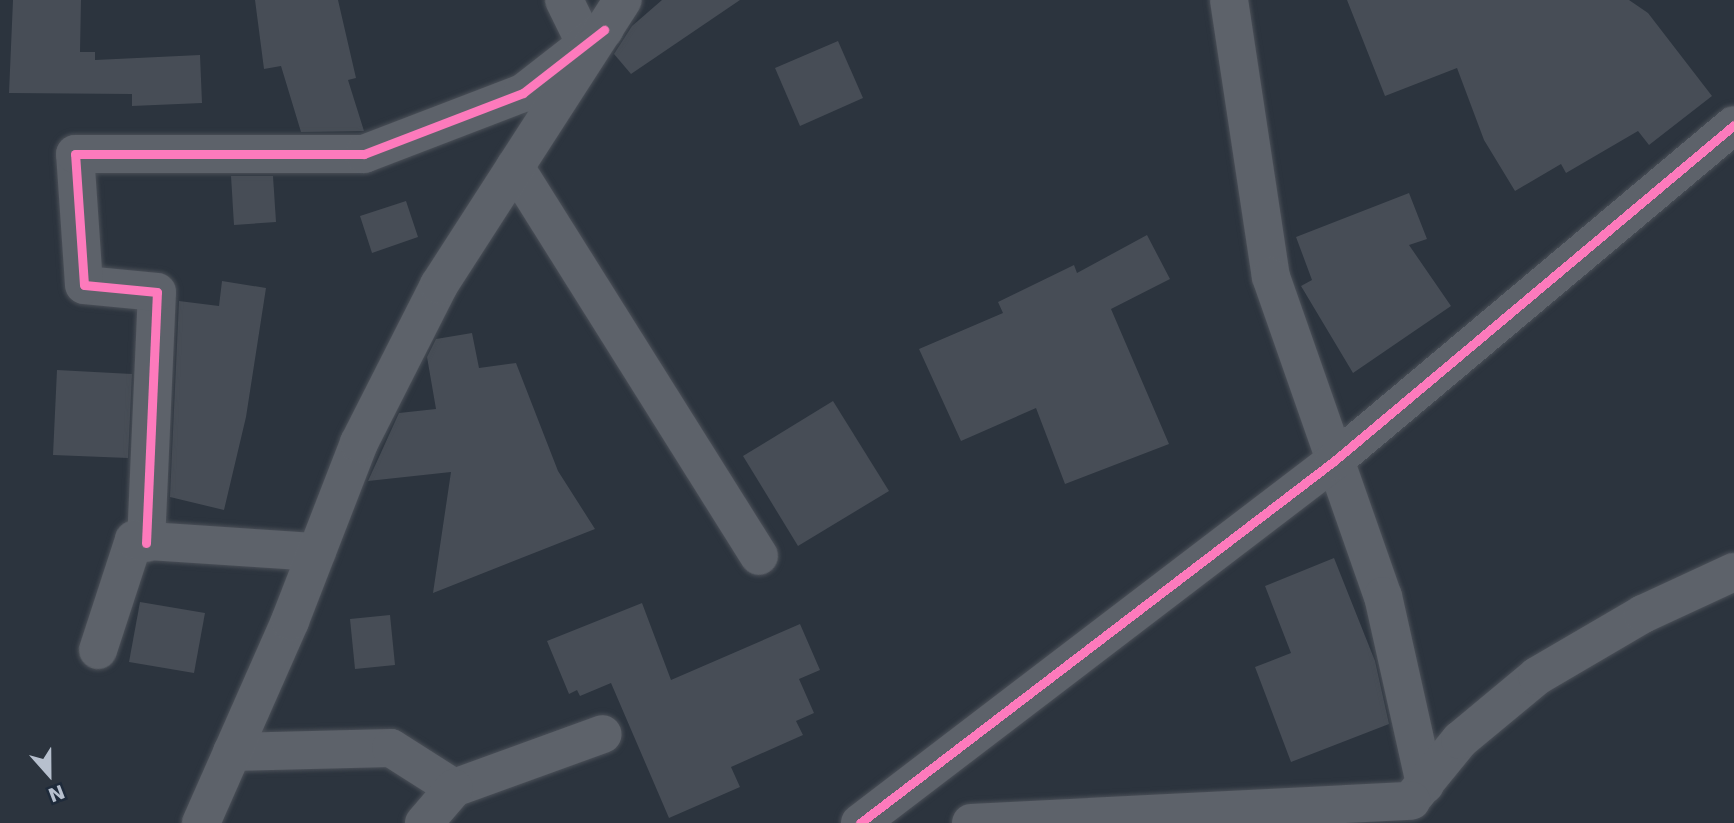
<!DOCTYPE html>
<html>
<head>
<meta charset="utf-8">
<style>
	body { margin:0 }
	#map { position:relative; width:1734px; height:823px; overflow:hidden; background:#2c343e; font-family:"DejaVu Sans",sans-serif }
	div>[style] { position:absolute }
	[style*='--x'] { left:calc(var(--x)*1px); top:calc(var(--y)*1px); width:calc(var(--w)*1px); rotate:calc(var(--a)*1deg) }
	.building>* { inset:0; background:#474d56 }
	.roads { filter:drop-shadow(0 0 2px #4b5058) drop-shadow(0 0 2px #4b5058) }
	.minor>* { height:38px; margin:-19px; padding:0 19px; transform-origin:19px; border-radius:19px; background:#5d626a }
	.cycleway>* { height:9px; margin:-4.5px; padding:0 4.5px; transform-origin:4.5px; border-radius:4.5px; background:#fd7abc }
	span { translate:-50% -50%; white-space:nowrap; text-align:center; line-height:1.15; -webkit-text-stroke:6px #1e2a3a; paint-order:stroke }
	.north { position:absolute; left:14px; top:739px; width:70px; height:70px; -webkit-text-stroke:5px #1e2a3a; paint-order:stroke; rotate:159deg; font-size:19px; font-weight:700; line-height:28px; text-align:center; color:#b7c0ce }
	.north::after { content:''; display:block; margin:auto; width:24px; height:32px; background:#b7c0ce; clip-path:polygon(50% 0,100% 100%,50% 72%,0 100%) }
</style>
</head>
<body>
<div id="map">
	<div class="building">
		<div style="clip-path:polygon(13px 0,81px 0,80px 52px,95px 52px,95px 60px,200px 55px,202px 103px,132px 106px,132px 94px,9px 93px)"></div>
		<div style="clip-path:polygon(255px 0,338px 0,356px 78px,348px 80px,364px 131px,301px 132px,281px 66px,264px 69px)"></div>
		<div style="clip-path:polygon(662px 0,740px 0,631px 74px,614px 54px,632px 26px)"></div>
		<div style="clip-path:polygon(1347px 0,1629px 0,1648px 13px,1712px 96px,1649px 145px,1638px 131px,1566px 173px,1561px 164px,1515px 191px,1484px 140px,1457px 68px,1385px 96px)"></div>
		<div style="clip-path:polygon(838px 41px,863px 98px,800px 126px,775px 68px)"></div>
		<div style="clip-path:polygon(231px 176px,273px 176px,276px 222px,234px 225px)"></div>
		<div style="clip-path:polygon(1409px 193px,1427px 239px,1409px 245px,1451px 306px,1353px 373px,1301px 286px,1312px 280px,1296px 237px)"></div>
		<div style="clip-path:polygon(406px 201px,418px 237px,372px 253px,360px 216px)"></div>
		<div style="clip-path:polygon(1147px 235px,1170px 279px,1111px 309px,1169px 444px,1065px 484px,1036px 408px,961px 441px,919px 349px,1003px 313px,998px 302px,1074px 265px,1077px 273px)"></div>
		<div style="clip-path:polygon(222px 281px,266px 288px,246px 417px,224px 510px,170px 497px,179px 301px,219px 306px)"></div>
		<div style="clip-path:polygon(472px 333px,479px 368px,516px 363px,558px 471px,595px 529px,433px 593px,451px 472px,368px 481px,399px 413px,436px 409px,427px 357px,436px 339px)"></div>
		<div style="clip-path:polygon(57px 370px,132px 374px,128px 458px,53px 455px)"></div>
		<div style="clip-path:polygon(833px 401px,889px 491px,798px 546px,743px 456px)"></div>
		<div style="clip-path:polygon(1334px 558px,1375px 661px,1389px 724px,1291px 762px,1255px 667px,1291px 653px,1265px 586px)"></div>
		<div style="clip-path:polygon(140px 602px,205px 613px,194px 673px,129px 662px)"></div>
		<div style="clip-path:polygon(642px 603px,671px 680px,800px 624px,820px 670px,799px 679px,814px 713px,796px 721px,803px 735px,731px 767px,740px 787px,669px 818px,611px 683px,580px 696px,577px 690px,569px 694px,547px 641px)"></div>
		<div style="clip-path:polygon(390px 615px,395px 665px,355px 669px,350px 619px)"></div>
	</div>
	<div class="roads">
		<div class="minor">
			<div style="--x:564;--y:0;--w:50;--a:63.9"></div>
			<div style="--x:1229;--y:0;--w:280;--a:81.4"></div>
			<div style="--x:1271;--y:277;--w:338;--a:70.7"></div>
			<div style="--x:1383;--y:596;--w:193;--a:77.4"></div>
			<div style="--x:515;--y:167;--w:459;--a:57.9"></div>
			<div style="--x:146;--y:543;--w:251;--a:-87.5"></div>
			<div style="--x:157;--y:292;--w:73;--a:-174.5"></div>
			<div style="--x:84;--y:285;--w:131;--a:-93.9"></div>
			<div style="--x:75;--y:154;--w:289;--a:0"></div>
			<div style="--x:364;--y:154;--w:170;--a:-21"></div>
			<div style="--x:523;--y:93;--w:103;--a:-37.9"></div>
			<div style="--x:98;--y:650;--w:116;--a:-71.9"></div>
			<div style="--x:134;--y:540;--w:183;--a:3.8"></div>
			<div style="--x:232;--y:752;--w:159;--a:-1.4"></div>
			<div style="--x:391;--y:748;--w:75;--a:32.4"></div>
			<div style="--x:454;--y:788;--w:158;--a:-19.9"></div>
			<div style="--x:1415;--y:795;--w:71;--a:-50.7"></div>
			<div style="--x:1460;--y:740;--w:100;--a:-39.7"></div>
			<div style="--x:1537;--y:676;--w:123;--a:-30.3"></div>
			<div style="--x:1643;--y:614;--w:100;--a:-24.8"></div>
			<div style="--x:201;--y:823;--w:221;--a:-66.2"></div>
			<div style="--x:290;--y:621;--w:191;--a:-68.8"></div>
			<div style="--x:359;--y:443;--w:177;--a:-63.1"></div>
			<div style="--x:439;--y:285;--w:339;--a:-57.2"></div>
			<div style="--x:424;--y:823;--w:46;--a:-49.4"></div>
			<div style="--x:860;--y:823;--w:596;--a:-37.37"></div>
			<div style="--x:1334;--y:461;--w:522;--a:-40.03"></div>
			<div style="--x:971;--y:823;--w:441;--a:-2.9"></div>
		</div>
	</div>
	<div class="cycleway">
		<div style="--x:146;--y:543;--w:251;--a:-87.5"></div>
		<div style="--x:157;--y:292;--w:73;--a:-174.5"></div>
		<div style="--x:84;--y:285;--w:131;--a:-93.9"></div>
		<div style="--x:75;--y:154;--w:289;--a:0"></div>
		<div style="--x:364;--y:154;--w:170;--a:-21"></div>
		<div style="--x:523;--y:93;--w:103;--a:-37.9"></div>
		<div style="--x:860;--y:823;--w:596;--a:-37.37"></div>
		<div style="--x:1334;--y:461;--w:522;--a:-40.03"></div>
	</div>
	<div class="north">N</div>
</div>
</body>
</html>
